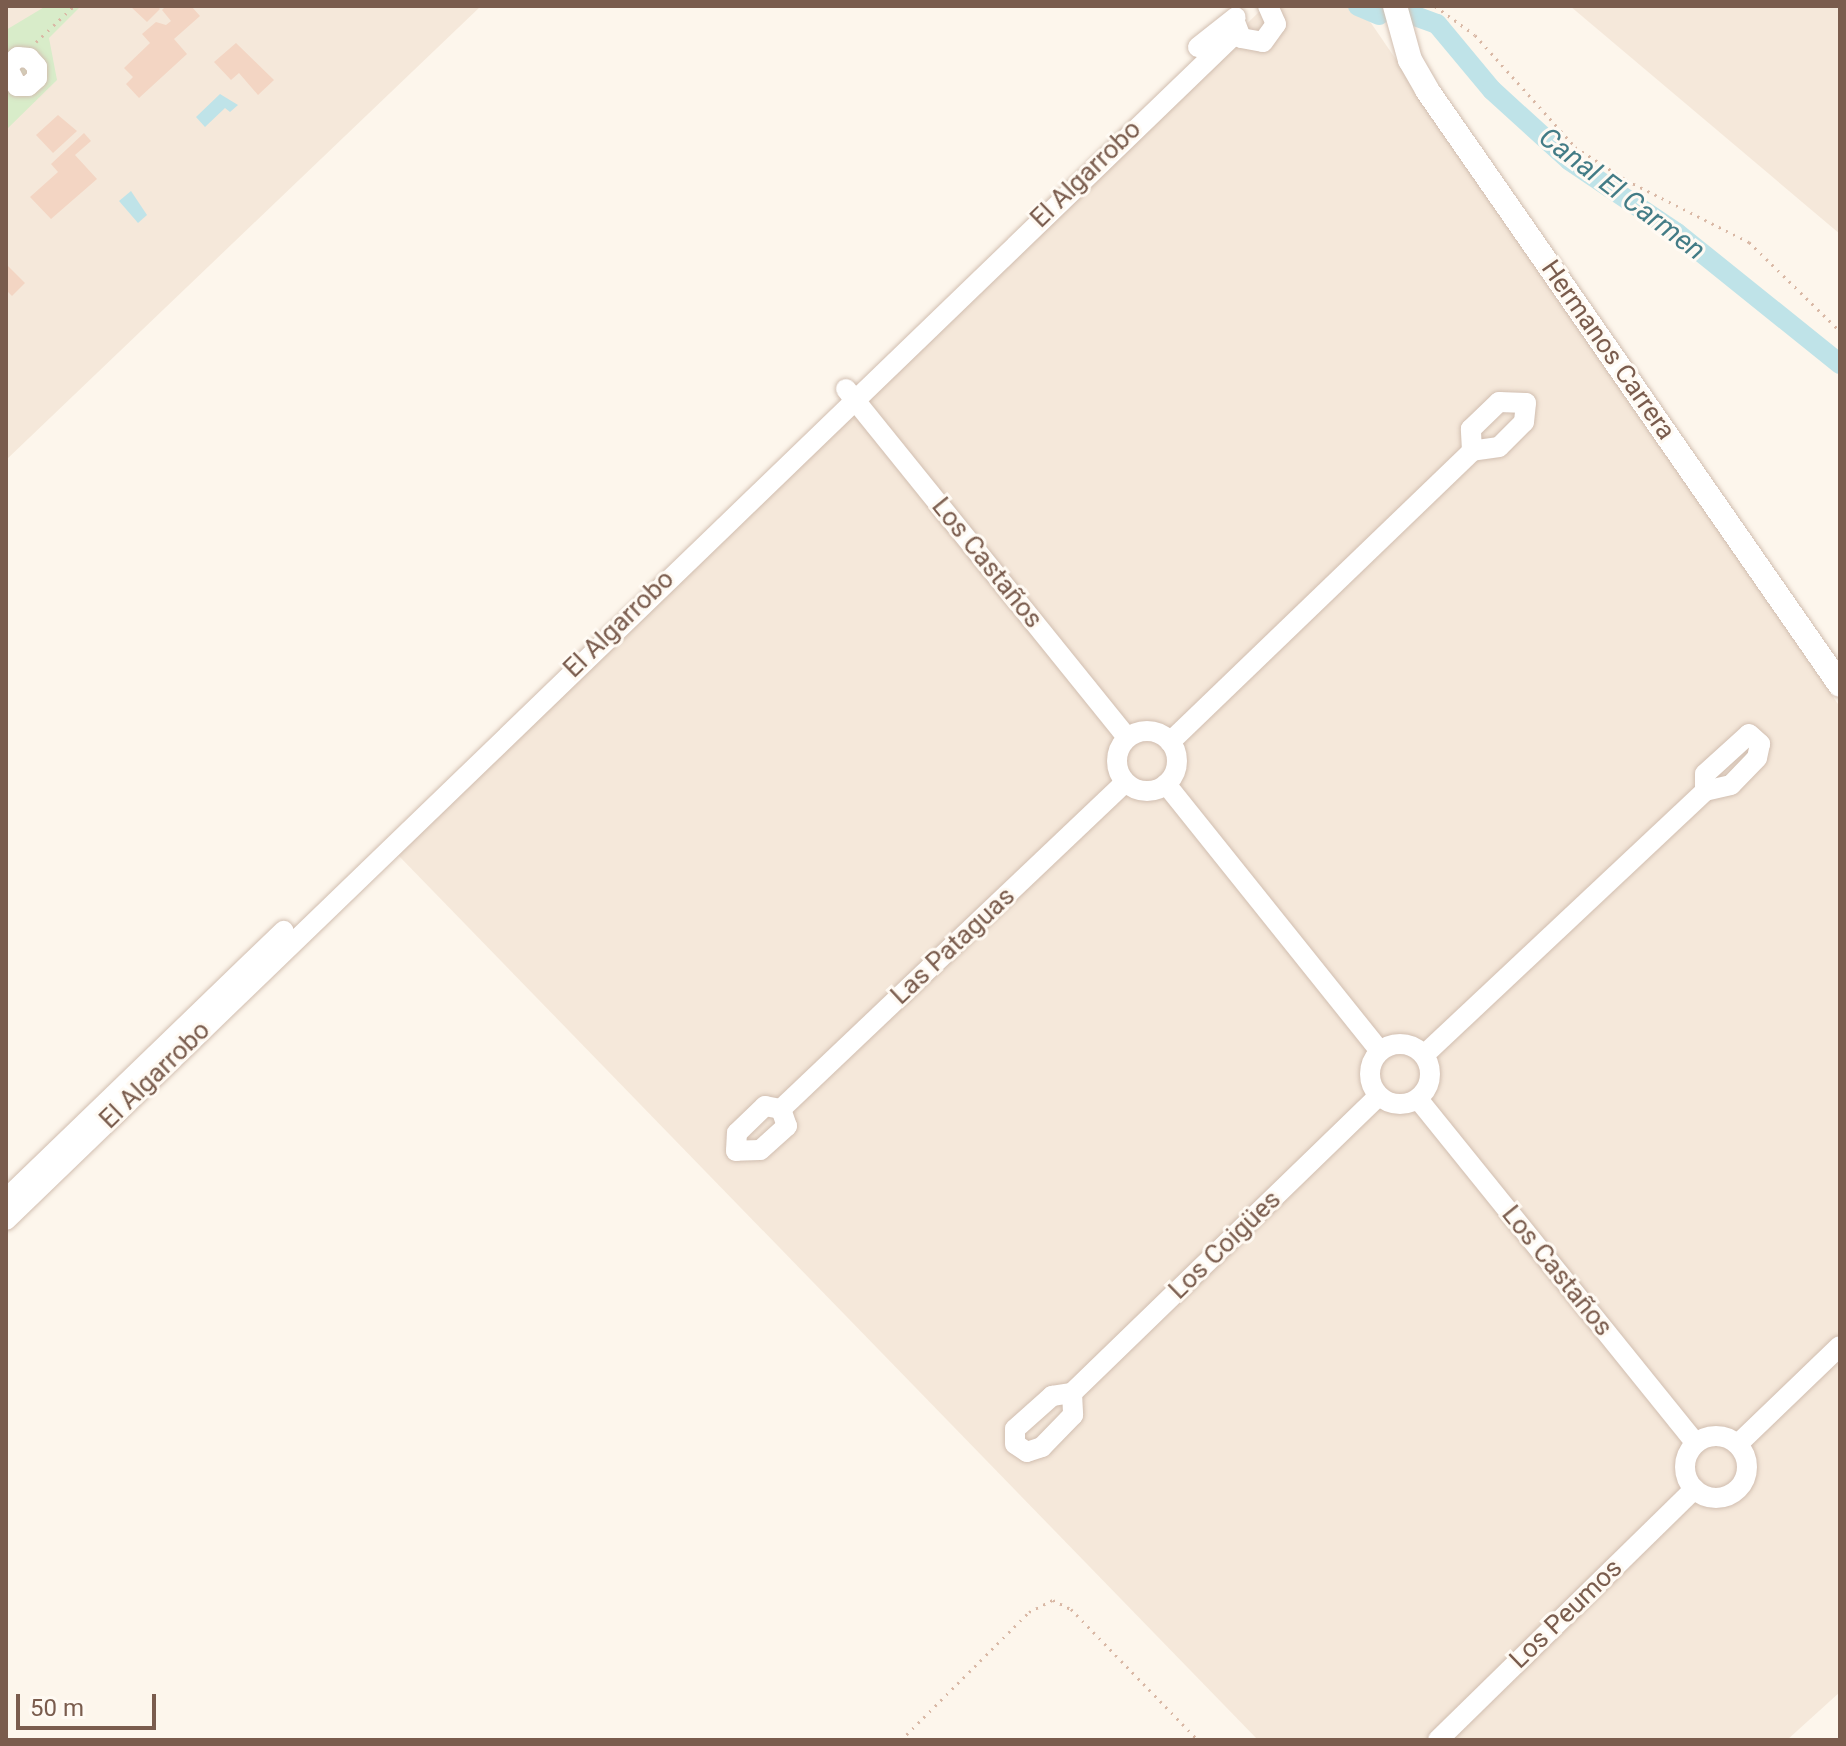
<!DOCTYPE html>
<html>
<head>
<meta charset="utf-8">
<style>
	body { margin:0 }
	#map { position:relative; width:1846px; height:1746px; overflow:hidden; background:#fdf6ec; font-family:Roboto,sans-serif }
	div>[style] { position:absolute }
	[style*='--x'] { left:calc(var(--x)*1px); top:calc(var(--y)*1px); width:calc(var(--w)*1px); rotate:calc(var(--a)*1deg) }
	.residential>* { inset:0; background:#f5e8da }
	.green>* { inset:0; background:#d8ecc9 }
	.water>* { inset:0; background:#bfe3e8 }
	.canal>* { height:20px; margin:-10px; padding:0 10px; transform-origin:10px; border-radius:10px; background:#bfe3e8 }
	.building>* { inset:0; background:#f3d5c3 }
	.path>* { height:3px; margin-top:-1.5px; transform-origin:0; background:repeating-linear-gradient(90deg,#d9b8a5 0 2px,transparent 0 8px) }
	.roads { filter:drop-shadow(0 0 2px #d1beb0) drop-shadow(0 0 2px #d1beb0) }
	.minor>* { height:20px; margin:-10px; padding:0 10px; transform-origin:10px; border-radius:10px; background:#fff }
	.minor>.ring { margin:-10px; padding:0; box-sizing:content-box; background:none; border:20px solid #fff; border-radius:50% }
	.tertiary>* { height:24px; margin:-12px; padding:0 12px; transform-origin:12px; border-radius:12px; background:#fff }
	span { translate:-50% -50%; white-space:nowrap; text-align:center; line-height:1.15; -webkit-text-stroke:6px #fffaf3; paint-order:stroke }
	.street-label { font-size:26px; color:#7a5c4d }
	.water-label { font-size:28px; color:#437c86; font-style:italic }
	.frame { position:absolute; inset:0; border:8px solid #7a5c4d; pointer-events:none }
	.scale { position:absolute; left:16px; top:1694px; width:140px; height:36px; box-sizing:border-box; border:4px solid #7a5c4d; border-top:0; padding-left:10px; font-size:24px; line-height:28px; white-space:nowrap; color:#7a5c4d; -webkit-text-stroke:6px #fffaf3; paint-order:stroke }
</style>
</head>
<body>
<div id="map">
	<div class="residential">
		<div style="clip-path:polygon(6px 6px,481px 6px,6px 460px)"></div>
		<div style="clip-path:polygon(1265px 6px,1351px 6px,1371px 23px,1840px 707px,1840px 1692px,1787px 1740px,1258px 1740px,398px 855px)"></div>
		<div style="clip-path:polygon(1570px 6px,1840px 6px,1840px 234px)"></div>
	</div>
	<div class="green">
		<div style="clip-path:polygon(46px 6px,81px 6px,49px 38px,57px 80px,6px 130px,6px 30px)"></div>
	</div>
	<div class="water">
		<div style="clip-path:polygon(220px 94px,238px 105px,230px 112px,225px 108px,205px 127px,196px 117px)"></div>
		<div style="clip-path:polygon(131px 191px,147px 215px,138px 223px,119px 201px)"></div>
	</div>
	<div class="canal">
		<div style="--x:1358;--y:6;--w:23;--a:23"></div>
		<div style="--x:1415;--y:16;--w:23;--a:20"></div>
		<div style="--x:1437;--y:24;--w:86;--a:50.2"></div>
		<div style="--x:1492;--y:90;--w:105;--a:42.3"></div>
		<div style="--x:1570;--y:161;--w:129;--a:33.9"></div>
		<div style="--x:1677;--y:233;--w:209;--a:38.8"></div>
	</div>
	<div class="building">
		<div style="clip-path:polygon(130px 6px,157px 6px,160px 9px,147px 22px)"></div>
		<div style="clip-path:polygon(166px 6px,192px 7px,200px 16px,174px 39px,187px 54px,139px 98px,126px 84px,133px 77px,124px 68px,150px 43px,142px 34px,156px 22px,166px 25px,171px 21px,162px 10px)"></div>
		<div style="clip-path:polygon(236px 43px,274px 80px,258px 95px,239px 73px,231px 80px,214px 62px)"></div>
		<div style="clip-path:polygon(58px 115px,77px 131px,53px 153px,36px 135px)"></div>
		<div style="clip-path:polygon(84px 133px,91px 141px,75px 155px,97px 179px,51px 219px,30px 197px,58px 172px,51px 164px)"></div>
		<div style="clip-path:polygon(6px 264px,25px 283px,12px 296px,6px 290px)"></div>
	</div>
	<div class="path">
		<div style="--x:1435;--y:6;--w:49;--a:35.9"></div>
		<div style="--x:1475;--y:35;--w:150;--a:48.2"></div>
		<div style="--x:1575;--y:147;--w:61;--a:32.9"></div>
		<div style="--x:1626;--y:180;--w:138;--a:26.8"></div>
		<div style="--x:1749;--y:242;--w:127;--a:44.4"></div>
		<div style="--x:36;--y:42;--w:52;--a:-43.5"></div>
		<div style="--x:901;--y:1740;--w:181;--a:-45"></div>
		<div style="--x:1029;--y:1612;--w:27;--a:-27"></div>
		<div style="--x:1053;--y:1600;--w:20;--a:27"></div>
		<div style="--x:1071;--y:1609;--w:182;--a:45.9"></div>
	</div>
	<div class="roads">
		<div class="minor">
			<div style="--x:1235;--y:22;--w:17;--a:69"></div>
			<div style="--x:1241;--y:38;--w:22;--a:10"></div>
			<div style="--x:1263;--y:42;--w:22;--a:-54"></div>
			<div style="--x:1276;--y:24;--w:20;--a:-114"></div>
			<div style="--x:1198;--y:47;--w:48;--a:-38.3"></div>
			<div style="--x:6;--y:68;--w:16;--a:-43"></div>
			<div style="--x:18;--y:57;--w:11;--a:5"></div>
			<div style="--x:29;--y:58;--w:12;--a:48"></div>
			<div style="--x:37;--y:67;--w:11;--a:90"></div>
			<div style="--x:37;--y:78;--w:12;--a:138"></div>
			<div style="--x:28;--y:86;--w:11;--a:180"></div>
			<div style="--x:17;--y:86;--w:20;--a:-117"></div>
			<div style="--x:846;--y:389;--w:447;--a:51.1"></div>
			<div style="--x:1499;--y:402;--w:27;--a:2"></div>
			<div style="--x:1526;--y:403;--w:19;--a:96"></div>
			<div style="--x:1524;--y:422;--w:35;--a:135"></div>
			<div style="--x:1499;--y:447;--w:27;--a:172"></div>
			<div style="--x:1472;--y:451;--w:22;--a:-93"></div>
			<div style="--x:1471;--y:429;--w:39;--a:-44"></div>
			<div class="ring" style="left:1117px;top:731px;width:40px;height:40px"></div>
			<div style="--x:1749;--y:734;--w:15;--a:42"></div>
			<div style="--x:1760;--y:744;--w:14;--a:102"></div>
			<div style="--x:1757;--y:758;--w:37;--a:134"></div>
			<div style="--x:1731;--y:785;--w:27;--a:167"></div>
			<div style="--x:1705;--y:791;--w:17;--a:-90"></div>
			<div style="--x:1705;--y:774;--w:59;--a:-42.3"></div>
			<div style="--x:1170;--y:742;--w:419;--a:-43.9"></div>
			<div style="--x:1166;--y:784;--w:342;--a:51.3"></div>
			<div class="ring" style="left:1370px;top:1044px;width:40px;height:40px"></div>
			<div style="--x:1424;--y:1055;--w:386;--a:-43.2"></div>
			<div style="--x:1418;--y:1099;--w:442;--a:51.1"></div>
			<div style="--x:765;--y:1106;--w:16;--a:11"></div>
			<div style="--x:781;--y:1109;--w:18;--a:71"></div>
			<div style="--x:787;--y:1126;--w:36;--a:138"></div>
			<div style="--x:760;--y:1150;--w:24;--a:178"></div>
			<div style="--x:736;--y:1151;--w:18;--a:-87"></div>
			<div style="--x:737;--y:1133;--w:39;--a:-44"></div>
			<div style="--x:781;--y:1109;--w:474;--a:-43.5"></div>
			<div style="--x:6;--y:1199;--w:386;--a:-44"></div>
			<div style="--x:6;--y:1220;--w:1711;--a:-43.98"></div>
			<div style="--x:1072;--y:1393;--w:427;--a:-44.1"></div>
			<div style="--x:1072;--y:1393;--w:22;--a:87"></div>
			<div style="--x:1073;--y:1415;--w:45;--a:134.1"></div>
			<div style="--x:1042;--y:1447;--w:16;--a:162"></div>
			<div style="--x:1027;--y:1452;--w:14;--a:-146"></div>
			<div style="--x:1015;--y:1444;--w:15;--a:-90"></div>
			<div style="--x:1015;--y:1429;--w:50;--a:-41.7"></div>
			<div style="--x:1052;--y:1396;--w:20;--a:-9"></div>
			<div class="ring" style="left:1685px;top:1436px;width:42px;height:42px"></div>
			<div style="--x:1738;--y:1444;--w:141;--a:-43.9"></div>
			<div style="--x:1438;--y:1740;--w:359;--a:-44.4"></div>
		</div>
		<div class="tertiary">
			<div style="--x:1395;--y:6;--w:56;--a:74.5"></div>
			<div style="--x:1410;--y:60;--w:34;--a:60"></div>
			<div style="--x:1427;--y:90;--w:724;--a:55.23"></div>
		</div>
	</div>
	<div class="street-label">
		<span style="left:1086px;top:174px;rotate:-44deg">El Algarrobo</span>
		<span style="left:1608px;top:350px;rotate:55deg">Hermanos Carrera</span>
		<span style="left:987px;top:563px;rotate:51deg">Los Castaños</span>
		<span style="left:619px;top:624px;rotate:-44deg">El Algarrobo</span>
		<span style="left:953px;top:946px;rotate:-43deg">Las Pataguas</span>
		<span style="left:155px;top:1075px;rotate:-44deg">El Algarrobo</span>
		<span style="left:1225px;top:1245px;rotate:-44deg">Los Coigües</span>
		<span style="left:1557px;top:1271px;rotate:51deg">Los Castaños</span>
		<span style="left:1566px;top:1614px;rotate:-44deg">Los Peumos</span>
	</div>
	<div class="water-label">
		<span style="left:1622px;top:194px;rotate:37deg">Canal El Carmen</span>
	</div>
	<div class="frame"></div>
	<div class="scale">50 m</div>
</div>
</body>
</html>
